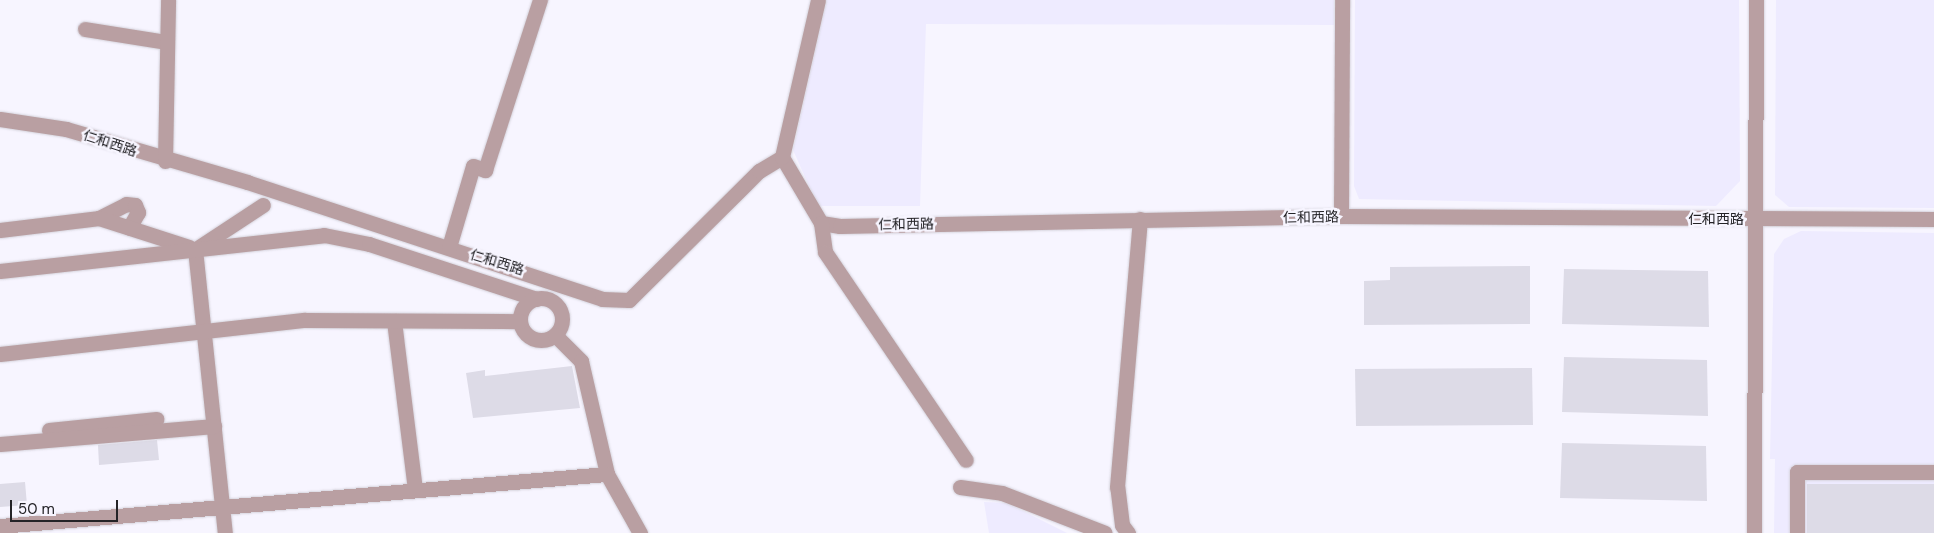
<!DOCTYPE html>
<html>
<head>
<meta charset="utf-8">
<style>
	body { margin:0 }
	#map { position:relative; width:1934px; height:533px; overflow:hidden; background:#f7f5ff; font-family:"DM Sans","Noto Sans SC",sans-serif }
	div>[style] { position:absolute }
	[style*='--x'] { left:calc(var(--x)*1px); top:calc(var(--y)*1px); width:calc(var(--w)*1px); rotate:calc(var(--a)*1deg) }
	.built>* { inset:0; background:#eeebff }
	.building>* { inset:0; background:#dddbe7 }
	.roads { filter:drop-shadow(0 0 1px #d5d3dc) drop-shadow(0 0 1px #d5d3dc) }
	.minor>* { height:15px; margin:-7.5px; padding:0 7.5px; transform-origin:7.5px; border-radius:7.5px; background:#b99fa2 }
	.minor>.ring { margin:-7.5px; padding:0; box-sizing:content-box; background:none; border:15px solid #b99fa2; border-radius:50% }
	span { translate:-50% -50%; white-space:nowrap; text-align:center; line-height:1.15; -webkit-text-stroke:5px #f7f5ff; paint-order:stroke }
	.street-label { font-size:14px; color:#242327 }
	.scale { position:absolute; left:10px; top:500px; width:108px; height:22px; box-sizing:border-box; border:2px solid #242327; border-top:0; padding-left:6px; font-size:15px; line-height:18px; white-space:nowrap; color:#242327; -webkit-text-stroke:4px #f7f5ff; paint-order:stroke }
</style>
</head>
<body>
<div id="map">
	<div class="built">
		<div style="clip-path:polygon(826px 0,1334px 0,1334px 25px,926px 24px,920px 206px,818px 206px,793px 150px)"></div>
		<div style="clip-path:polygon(1355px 0,1739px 0,1740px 181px,1716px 206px,1359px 199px,1354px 186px)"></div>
		<div style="clip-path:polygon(1776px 0,1934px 0,1934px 208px,1789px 207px,1775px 195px)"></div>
		<div style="clip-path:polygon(1801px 231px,1934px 233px,1934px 533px,1774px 533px,1775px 459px,1770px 459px,1774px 254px,1784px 239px)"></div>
		<div style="clip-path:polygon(984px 502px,1007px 503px,1067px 533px,989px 533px)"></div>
	</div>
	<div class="building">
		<div style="clip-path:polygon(1530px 266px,1530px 324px,1364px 325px,1364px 281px,1390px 280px,1390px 267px)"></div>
		<div style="clip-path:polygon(1564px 269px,1708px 271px,1709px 327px,1562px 324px)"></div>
		<div style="clip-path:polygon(1564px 357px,1707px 360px,1708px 416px,1562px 412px)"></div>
		<div style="clip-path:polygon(572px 366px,580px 408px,473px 418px,466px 373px,485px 370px,485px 376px)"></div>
		<div style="clip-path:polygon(1532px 368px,1533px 425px,1356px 426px,1355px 369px)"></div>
		<div style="clip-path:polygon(157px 440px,159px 460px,99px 465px,98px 445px)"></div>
		<div style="clip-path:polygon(1562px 443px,1706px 446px,1707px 501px,1560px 498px)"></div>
		<div style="clip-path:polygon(25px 482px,27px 505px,0 507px,0 484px)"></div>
		<div style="clip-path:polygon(1807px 484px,1934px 484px,1934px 533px,1807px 533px)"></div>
	</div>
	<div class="roads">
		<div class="minor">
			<div style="--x:85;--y:29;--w:82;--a:9.1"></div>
			<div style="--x:0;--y:119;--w:67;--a:8.6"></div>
			<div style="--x:66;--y:129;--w:189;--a:16.3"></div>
			<div style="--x:247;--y:182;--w:374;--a:18.2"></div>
			<div style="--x:602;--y:299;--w:27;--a:2"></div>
			<div style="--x:629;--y:300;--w:183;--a:-44.8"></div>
			<div style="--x:759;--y:171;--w:27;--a:-31"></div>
			<div style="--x:782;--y:157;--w:77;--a:59.4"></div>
			<div style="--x:821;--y:223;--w:19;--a:9"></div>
			<div style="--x:840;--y:226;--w:501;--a:-1.14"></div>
			<div style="--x:1341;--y:216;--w:593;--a:0.29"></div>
			<div style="--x:782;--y:157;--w:161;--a:-77.1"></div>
			<div style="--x:165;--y:161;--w:161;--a:-88.9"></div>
			<div style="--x:1341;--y:216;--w:216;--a:-89.7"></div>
			<div style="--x:99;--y:218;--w:30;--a:-27"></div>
			<div style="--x:126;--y:204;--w:9;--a:6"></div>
			<div style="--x:135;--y:205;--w:8;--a:67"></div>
			<div style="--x:138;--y:212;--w:18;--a:119"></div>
			<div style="--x:821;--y:223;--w:29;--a:82"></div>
			<div style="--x:825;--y:252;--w:251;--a:55.9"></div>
			<div style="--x:0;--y:230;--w:100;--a:-6.9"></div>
			<div style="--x:99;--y:218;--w:95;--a:17.9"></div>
			<div style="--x:449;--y:247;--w:84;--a:-73.5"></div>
			<div style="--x:473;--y:166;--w:13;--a:18"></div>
			<div style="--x:485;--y:170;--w:179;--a:-72.1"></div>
			<div style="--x:195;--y:249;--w:286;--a:84"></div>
			<div style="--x:196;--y:249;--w:80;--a:-33.3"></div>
			<div style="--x:0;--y:271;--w:326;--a:-6.3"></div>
			<div style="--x:324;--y:235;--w:46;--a:11.3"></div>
			<div style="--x:369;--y:244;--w:176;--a:18.2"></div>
			<div class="ring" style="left:520px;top:298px;width:27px;height:27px"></div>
			<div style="--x:394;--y:321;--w:170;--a:82.9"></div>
			<div style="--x:555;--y:335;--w:37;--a:45"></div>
			<div style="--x:581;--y:361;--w:116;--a:77"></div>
			<div style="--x:607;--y:474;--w:68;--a:60.8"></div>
			<div style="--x:0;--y:354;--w:307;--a:-6.4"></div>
			<div style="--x:305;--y:320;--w:215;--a:0.3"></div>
			<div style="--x:49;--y:430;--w:108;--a:-5.9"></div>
			<div style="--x:0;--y:444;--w:215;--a:-4.8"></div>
			<div style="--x:960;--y:487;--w:42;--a:8.1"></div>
			<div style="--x:1002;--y:493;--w:110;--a:21.2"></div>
			<div style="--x:0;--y:526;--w:609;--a:-4.9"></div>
			<div style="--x:1128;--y:533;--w:10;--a:-127"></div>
			<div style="--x:1122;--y:525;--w:38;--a:-97"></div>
			<div style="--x:1117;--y:487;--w:269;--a:-85.1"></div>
			<div style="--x:1754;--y:533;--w:533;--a:-89.79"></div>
			<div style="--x:1797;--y:533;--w:61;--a:-90"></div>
			<div style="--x:1797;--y:472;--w:137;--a:0"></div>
		</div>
	</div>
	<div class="street-label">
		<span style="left:110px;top:143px;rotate:18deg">仁和西路</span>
		<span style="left:1311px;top:217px;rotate:-1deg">仁和西路</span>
		<span style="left:1716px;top:219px">仁和西路</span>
		<span style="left:906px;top:224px;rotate:-1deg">仁和西路</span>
		<span style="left:497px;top:262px;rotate:17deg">仁和西路</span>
	</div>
	<div class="scale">50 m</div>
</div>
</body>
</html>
